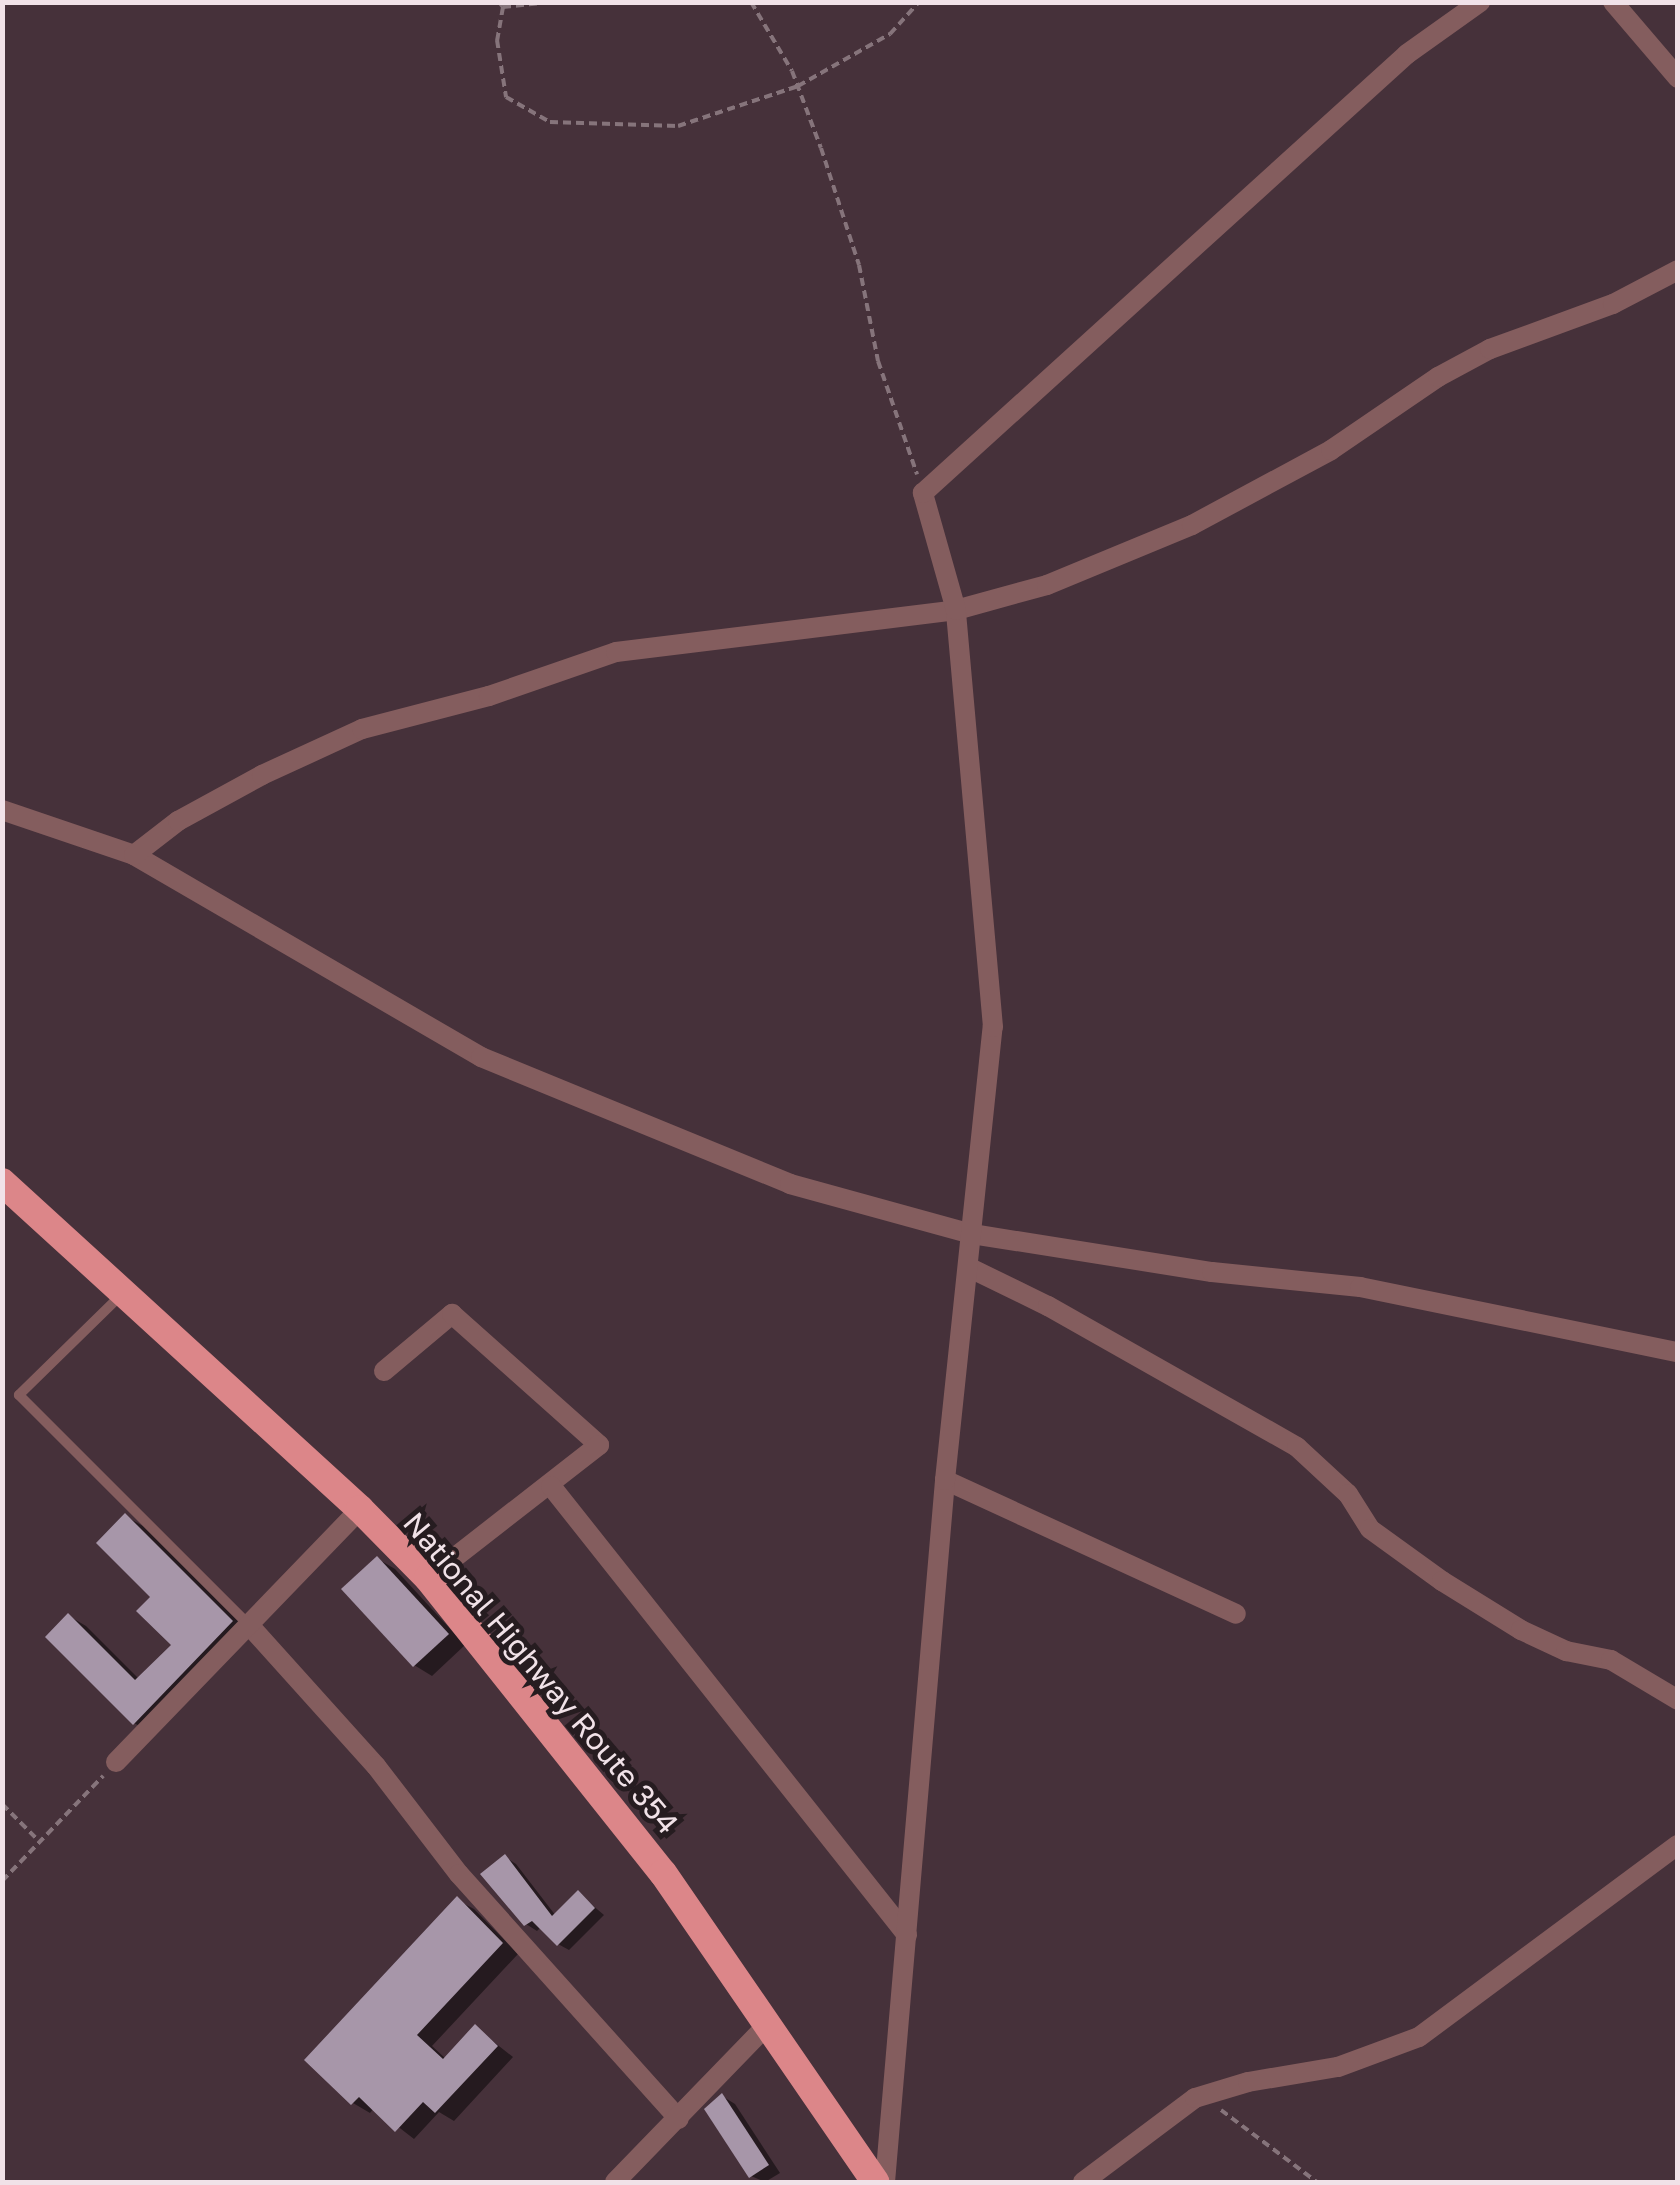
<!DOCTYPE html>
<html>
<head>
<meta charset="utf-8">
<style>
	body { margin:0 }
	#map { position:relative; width:1680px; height:2185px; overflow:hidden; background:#46313a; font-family:"Golos Text",sans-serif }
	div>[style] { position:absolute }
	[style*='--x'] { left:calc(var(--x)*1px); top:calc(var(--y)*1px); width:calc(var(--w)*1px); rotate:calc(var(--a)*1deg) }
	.shadow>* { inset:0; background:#0007 }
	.building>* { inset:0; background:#a796a9 }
	.path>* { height:4px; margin-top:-2px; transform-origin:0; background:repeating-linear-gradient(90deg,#86747b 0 8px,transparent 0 13px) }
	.service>* { height:10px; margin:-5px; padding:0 5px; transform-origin:5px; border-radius:5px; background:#845d5e }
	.minor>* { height:20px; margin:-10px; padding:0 10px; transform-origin:10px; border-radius:10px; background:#845d5e }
	.trunk>* { height:28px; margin:-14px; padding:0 14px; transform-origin:14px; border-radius:14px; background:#dc8689 }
	span { translate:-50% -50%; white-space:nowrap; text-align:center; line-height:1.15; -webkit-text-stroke:10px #261c20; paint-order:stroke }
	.street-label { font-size:30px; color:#f1e2e8 }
	.frame { position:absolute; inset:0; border:5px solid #f1e2e8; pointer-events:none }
</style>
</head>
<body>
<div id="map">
	<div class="shadow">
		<div style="clip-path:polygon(125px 1516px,143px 1526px,249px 1632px,152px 1733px,134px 1723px,69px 1616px,86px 1626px,140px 1680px,174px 1645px)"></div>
		<div style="clip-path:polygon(378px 1559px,395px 1569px,465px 1645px,432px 1676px,414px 1665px)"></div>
		<div style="clip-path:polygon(505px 1857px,516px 1864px,556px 1916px,578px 1893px,604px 1915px,569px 1950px,558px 1944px,541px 1927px,537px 1931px,526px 1924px)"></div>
		<div style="clip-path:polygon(457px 1900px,474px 1909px,518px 1954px,432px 2046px,446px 2059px,475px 2027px,513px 2057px,454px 2121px,439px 2112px,414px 2139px,374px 2108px,370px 2113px,353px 2103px)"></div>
		<div style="clip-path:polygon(722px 2096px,735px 2104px,780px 2173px,765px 2182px,751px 2176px)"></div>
	</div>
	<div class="building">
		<div style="clip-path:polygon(125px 1513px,233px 1621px,133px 1725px,45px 1637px,68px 1613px,135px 1680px,171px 1645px,136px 1611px,150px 1597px,96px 1543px)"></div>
		<div style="clip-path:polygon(377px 1556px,449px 1634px,413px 1667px,341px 1589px)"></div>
		<div style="clip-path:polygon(505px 1854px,552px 1916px,578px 1890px,595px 1908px,557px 1946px,532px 1921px,524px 1926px,480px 1874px)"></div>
		<div style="clip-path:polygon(457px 1896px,503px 1943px,417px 2035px,443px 2059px,475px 2024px,498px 2046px,435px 2113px,423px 2102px,395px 2132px,359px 2097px,351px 2105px,304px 2060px)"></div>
		<div style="clip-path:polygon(722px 2093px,769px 2165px,749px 2178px,704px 2109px)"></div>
	</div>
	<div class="path">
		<div style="--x:499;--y:2;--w:6;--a:51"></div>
		<div style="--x:503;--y:7;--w:34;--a:100"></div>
		<div style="--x:497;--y:40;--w:58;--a:81"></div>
		<div style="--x:506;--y:97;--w:51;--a:29.6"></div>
		<div style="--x:550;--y:122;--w:128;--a:1.8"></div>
		<div style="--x:678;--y:126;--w:126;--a:-18.4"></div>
		<div style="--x:798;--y:86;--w:106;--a:-29.5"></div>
		<div style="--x:890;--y:34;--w:43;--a:-47.8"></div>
		<div style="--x:751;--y:2;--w:80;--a:59.3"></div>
		<div style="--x:792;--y:71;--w:82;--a:69.4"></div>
		<div style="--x:821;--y:148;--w:123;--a:72"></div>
		<div style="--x:859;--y:265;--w:98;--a:78.8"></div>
		<div style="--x:878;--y:361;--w:120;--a:71"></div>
		<div style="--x:503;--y:7;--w:48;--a:-5.9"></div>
		<div style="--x:2;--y:1804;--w:51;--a:45"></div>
		<div style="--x:2;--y:1881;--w:146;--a:-46.1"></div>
		<div style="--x:1221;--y:2110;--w:120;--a:36.9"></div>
	</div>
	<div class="service">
		<div style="--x:121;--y:1295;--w:143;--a:135.6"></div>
		<div style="--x:19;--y:1395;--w:324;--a:45"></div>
	</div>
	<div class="minor">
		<div style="--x:1613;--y:2;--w:100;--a:49.5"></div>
		<div style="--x:2;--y:810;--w:139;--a:18.8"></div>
		<div style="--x:134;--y:855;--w:402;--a:30.2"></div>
		<div style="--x:481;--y:1057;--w:334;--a:22.3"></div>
		<div style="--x:790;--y:1184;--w:189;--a:15.4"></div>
		<div style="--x:972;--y:1234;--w:243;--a:9"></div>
		<div style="--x:1212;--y:1272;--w:149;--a:5.8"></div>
		<div style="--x:1360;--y:1287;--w:325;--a:11.6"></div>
		<div style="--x:134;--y:855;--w:56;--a:-37.7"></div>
		<div style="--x:178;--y:821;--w:96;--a:-28.7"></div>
		<div style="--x:262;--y:775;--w:110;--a:-24.7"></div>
		<div style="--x:362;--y:729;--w:131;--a:-14.6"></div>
		<div style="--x:489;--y:696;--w:134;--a:-19.1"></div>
		<div style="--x:616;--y:652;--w:343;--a:-7"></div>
		<div style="--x:956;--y:610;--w:94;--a:-15.4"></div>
		<div style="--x:1047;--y:585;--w:157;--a:-22.5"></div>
		<div style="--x:1192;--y:525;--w:158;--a:-28.3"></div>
		<div style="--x:1331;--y:450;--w:130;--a:-34.3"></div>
		<div style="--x:1438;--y:377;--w:59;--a:-28.3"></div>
		<div style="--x:1490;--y:349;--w:131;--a:-20.1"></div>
		<div style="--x:1613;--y:304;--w:73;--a:-27.6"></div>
		<div style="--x:970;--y:1268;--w:87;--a:26"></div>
		<div style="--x:1048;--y:1306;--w:286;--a:29.5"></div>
		<div style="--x:1297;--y:1447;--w:69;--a:42.7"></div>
		<div style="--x:1348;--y:1494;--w:41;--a:57.8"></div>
		<div style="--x:1370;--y:1529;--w:89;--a:35.8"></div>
		<div style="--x:1442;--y:1581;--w:93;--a:31.8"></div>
		<div style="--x:1521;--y:1630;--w:50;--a:25"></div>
		<div style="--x:1566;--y:1651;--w:46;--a:11.3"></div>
		<div style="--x:1611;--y:1660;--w:78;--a:30.8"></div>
		<div style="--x:384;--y:1371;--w:89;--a:-40"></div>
		<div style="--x:452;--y:1314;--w:197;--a:41.7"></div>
		<div style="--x:599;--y:1445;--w:217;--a:142.1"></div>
		<div style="--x:945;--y:1480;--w:320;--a:24.7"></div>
		<div style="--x:551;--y:1486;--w:573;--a:51.59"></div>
		<div style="--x:249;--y:1625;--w:190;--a:48"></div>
		<div style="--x:376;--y:1766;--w:136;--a:52.5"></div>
		<div style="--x:459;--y:1874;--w:329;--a:48.1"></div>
		<div style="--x:116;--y:1762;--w:351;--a:-46"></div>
		<div style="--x:615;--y:2182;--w:219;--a:-45.9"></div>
		<div style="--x:885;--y:2182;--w:705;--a:-85.11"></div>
		<div style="--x:945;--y:1480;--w:456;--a:-84"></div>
		<div style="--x:993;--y:1027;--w:419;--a:-95.1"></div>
		<div style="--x:956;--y:610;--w:122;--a:-105.8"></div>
		<div style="--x:923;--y:493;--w:653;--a:-42.21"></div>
		<div style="--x:1407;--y:54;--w:90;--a:-35.5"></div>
		<div style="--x:1083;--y:2182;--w:140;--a:-36.9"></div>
		<div style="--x:1195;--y:2098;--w:55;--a:-16.8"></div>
		<div style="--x:1248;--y:2082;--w:91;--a:-9.5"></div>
		<div style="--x:1338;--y:2067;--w:86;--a:-20.3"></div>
		<div style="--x:1419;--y:2037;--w:322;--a:-36.6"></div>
	</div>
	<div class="trunk">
		<div style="--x:2;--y:1182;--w:485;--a:42.4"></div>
		<div style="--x:360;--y:1509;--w:97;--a:45.4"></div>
		<div style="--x:428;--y:1578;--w:377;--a:51.5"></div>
		<div style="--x:663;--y:1873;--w:375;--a:55.5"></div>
	</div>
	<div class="street-label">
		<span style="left:541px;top:1673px;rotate:50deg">National Highway Route 354</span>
	</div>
	<div class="frame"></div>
</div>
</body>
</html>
